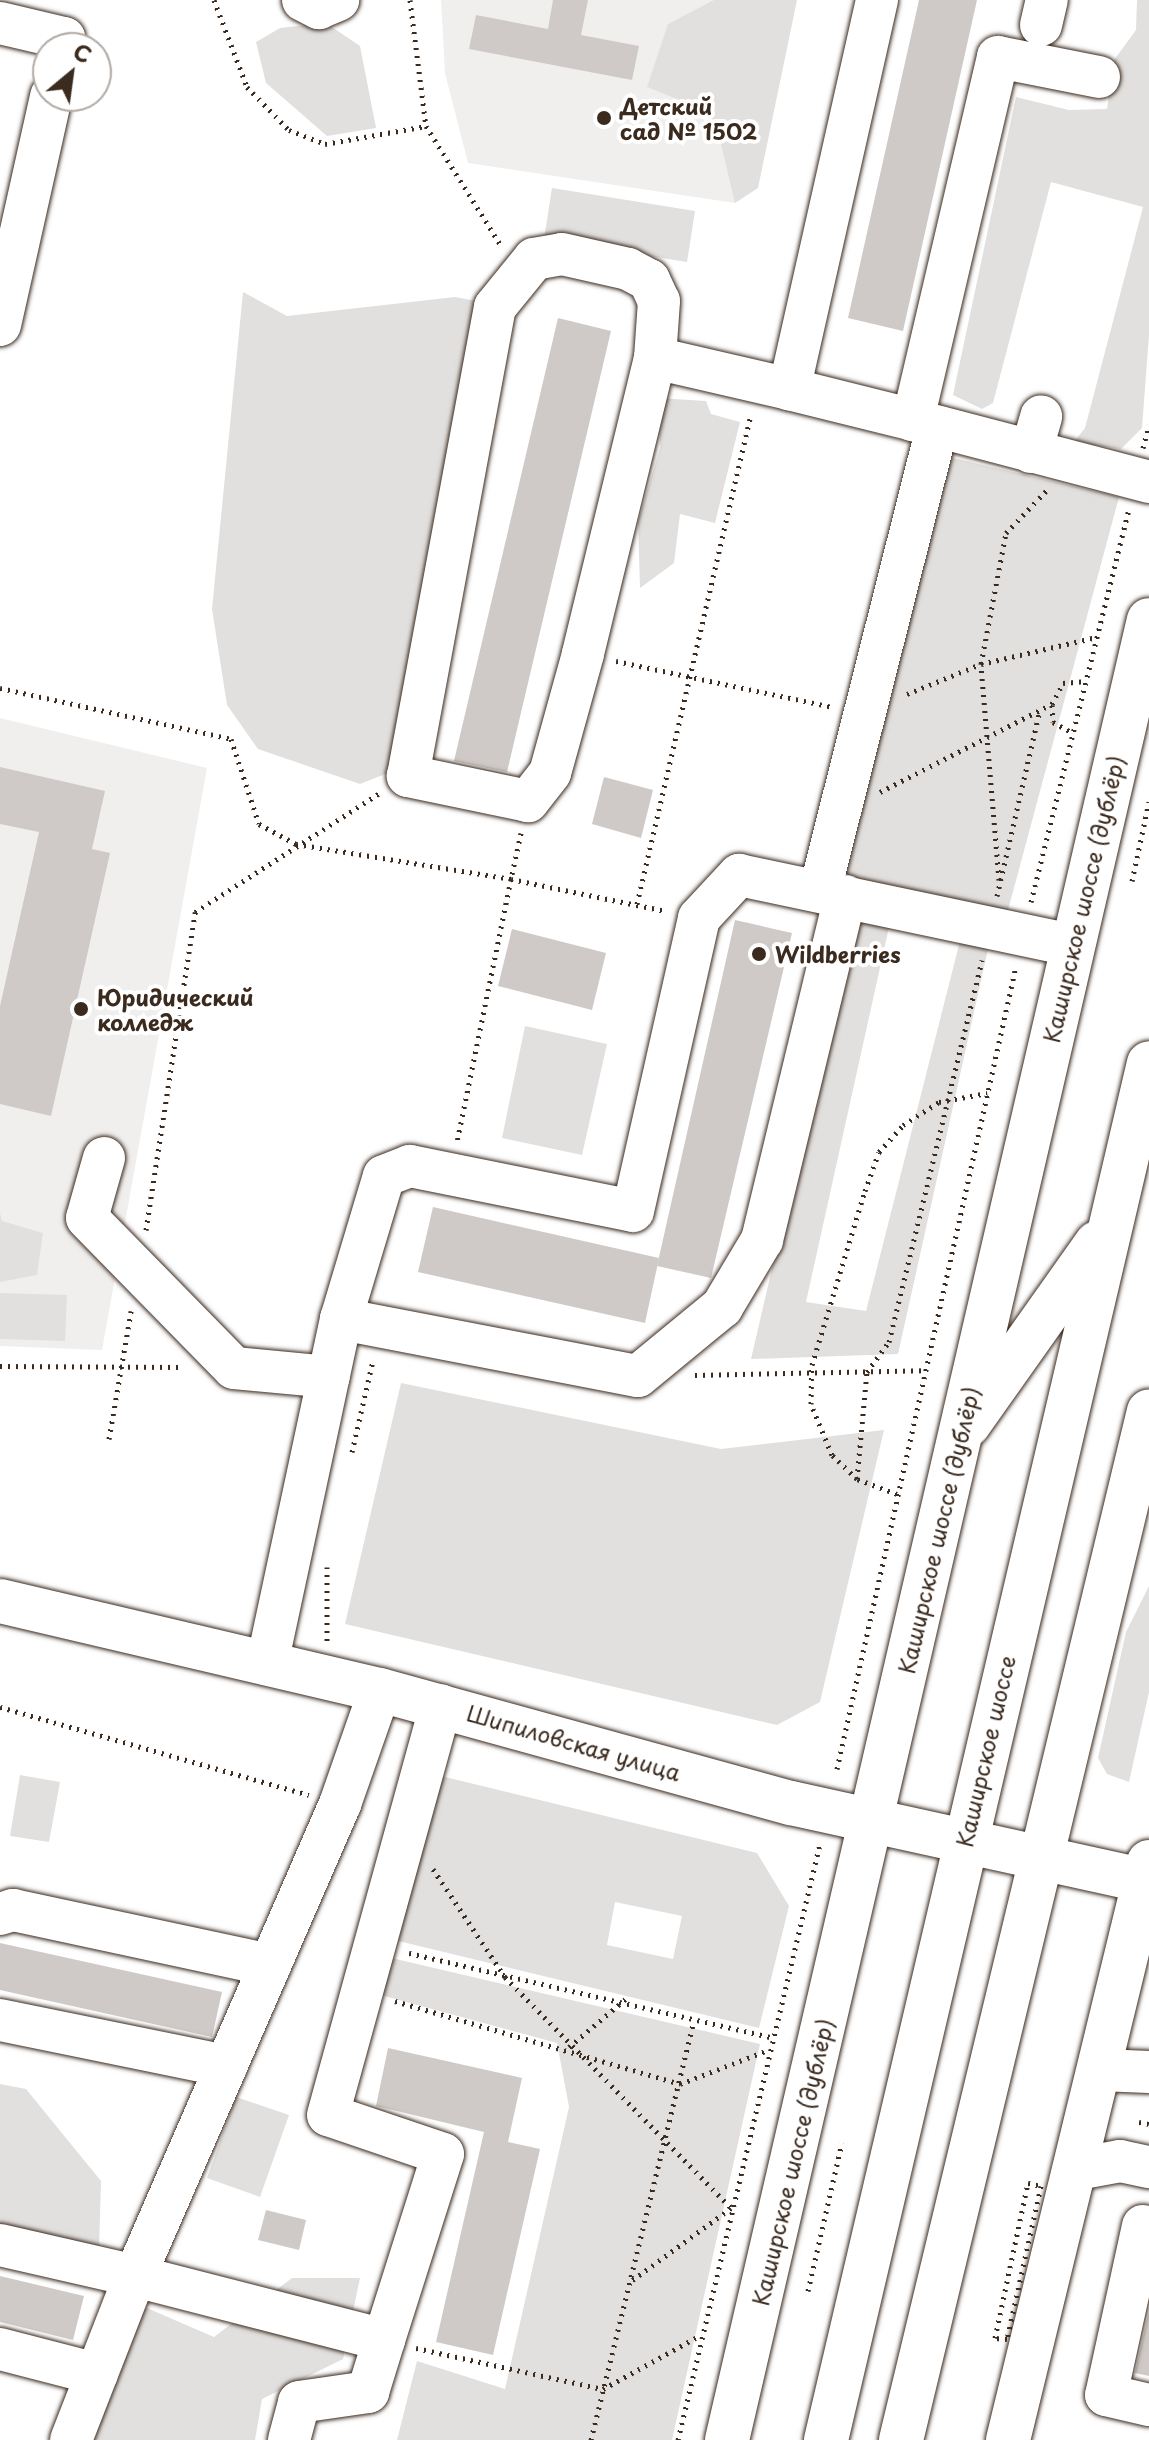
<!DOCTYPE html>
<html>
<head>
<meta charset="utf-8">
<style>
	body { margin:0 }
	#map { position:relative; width:1149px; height:2440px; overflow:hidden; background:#fff; font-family:"Playpen Sans",sans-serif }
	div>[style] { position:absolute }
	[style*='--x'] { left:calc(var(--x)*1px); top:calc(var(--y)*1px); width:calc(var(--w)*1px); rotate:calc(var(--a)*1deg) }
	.built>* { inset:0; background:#f1efee }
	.green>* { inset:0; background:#e2e0de }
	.building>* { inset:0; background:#cfcac7 }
	.path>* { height:5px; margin-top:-2.5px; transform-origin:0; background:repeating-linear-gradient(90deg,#3b2a1e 0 2px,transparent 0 8px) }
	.roads { filter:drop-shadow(0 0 2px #3b2a1e) drop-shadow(0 0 2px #3b2a1e) }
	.minor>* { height:42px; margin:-21px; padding:0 21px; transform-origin:21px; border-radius:21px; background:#fff }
	.major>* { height:44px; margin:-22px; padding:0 22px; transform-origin:22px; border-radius:22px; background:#fff }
	.dots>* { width:22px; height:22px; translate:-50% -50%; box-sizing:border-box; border:4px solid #fff; border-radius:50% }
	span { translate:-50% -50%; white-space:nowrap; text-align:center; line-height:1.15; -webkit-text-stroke:8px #fff; paint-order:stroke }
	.poi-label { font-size:22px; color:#3b2a1e; font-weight:700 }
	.left { translate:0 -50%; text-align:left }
	.street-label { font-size:22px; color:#3b2a1e }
	.north { position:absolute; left:32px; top:32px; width:80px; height:80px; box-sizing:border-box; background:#fff; border:2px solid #b1aaa5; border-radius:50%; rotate:29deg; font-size:22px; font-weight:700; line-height:32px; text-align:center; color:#3b2a1e }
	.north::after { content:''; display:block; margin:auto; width:28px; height:36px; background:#3b2a1e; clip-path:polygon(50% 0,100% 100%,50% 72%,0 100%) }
</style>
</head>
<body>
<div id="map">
	<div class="built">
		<div style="clip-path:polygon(441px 0,774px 0,735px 203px,468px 163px,445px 73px)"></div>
		<div style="clip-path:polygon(0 718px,207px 768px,102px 1350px,0 1346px)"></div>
	</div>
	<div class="green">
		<div style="clip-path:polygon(714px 0,797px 0,758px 188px,735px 203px,718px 132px,702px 109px,647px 87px,668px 24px)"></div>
		<div style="clip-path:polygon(1137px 0,1149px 0,1149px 335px,1142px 428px,1121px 449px,1074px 442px,1085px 428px,1143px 207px,1051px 182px,993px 403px,982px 409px,953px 395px,1016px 97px,1069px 110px,1107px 109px,1114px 60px,1136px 30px)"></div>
		<div style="clip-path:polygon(326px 23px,360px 46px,376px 128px,327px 136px,266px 83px,256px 42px,280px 28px)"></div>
		<div style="clip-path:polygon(552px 188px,695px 211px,687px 262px,544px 239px)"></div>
		<div style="clip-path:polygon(243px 292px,287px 316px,455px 297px,487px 303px,398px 769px,360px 784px,258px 749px,227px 705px,212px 609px)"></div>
		<div style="clip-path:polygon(658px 398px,706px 401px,711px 414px,740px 422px,715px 523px,680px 514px,674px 563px,640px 588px,638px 522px,660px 448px)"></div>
		<div style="clip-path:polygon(945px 456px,1119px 497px,1007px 914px,844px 875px)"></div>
		<div style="clip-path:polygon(855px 911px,891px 918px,806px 1302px,866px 1311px,962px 933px,990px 940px,898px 1354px,751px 1359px)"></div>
		<div style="clip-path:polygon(525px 1026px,607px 1044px,582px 1155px,502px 1138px)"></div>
		<div style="clip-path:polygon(0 1213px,2px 1221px,43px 1233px,37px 1275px,0 1282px)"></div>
		<div style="clip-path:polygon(0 1293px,67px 1295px,65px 1341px,0 1339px)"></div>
		<div style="clip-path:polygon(401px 1383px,721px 1449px,884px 1430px,820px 1702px,777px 1725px,345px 1624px)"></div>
		<div style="clip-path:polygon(1149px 1586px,1149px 1692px,1129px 1782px,1107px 1774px,1098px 1758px,1126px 1632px)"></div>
		<div style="clip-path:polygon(20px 1775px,60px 1782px,49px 1842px,10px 1836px)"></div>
		<div style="clip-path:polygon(evenodd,437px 1775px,757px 1853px,789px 1906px,759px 2028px,386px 1938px,437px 1775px,615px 1902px,682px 1916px,673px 1959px,607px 1945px,615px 1902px)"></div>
		<div style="clip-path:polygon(383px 1956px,760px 2044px,672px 2440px,397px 2440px,417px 2361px,505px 2389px,569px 2107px,557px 2043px,377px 1994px)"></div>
		<div style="clip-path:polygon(0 2084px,26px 2089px,101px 2181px,99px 2249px,0 2224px)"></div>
		<div style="clip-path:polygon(236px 2097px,289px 2115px,260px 2197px,207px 2178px)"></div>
		<div style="clip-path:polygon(292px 2278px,360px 2278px,343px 2359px,262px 2399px,255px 2440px,92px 2440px,126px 2299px,214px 2337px)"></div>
	</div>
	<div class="building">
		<div style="clip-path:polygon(553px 0,588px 0,581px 35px,639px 46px,632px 80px,469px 49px,476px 15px,548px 29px)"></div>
		<div style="clip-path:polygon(919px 0,977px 0,903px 331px,848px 318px)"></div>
		<div style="clip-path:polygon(558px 318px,611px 331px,507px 772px,454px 761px)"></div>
		<div style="clip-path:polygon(0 767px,105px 791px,92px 849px,110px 853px,51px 1116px,0 1104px,0 1006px,39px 832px,0 824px)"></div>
		<div style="clip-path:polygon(604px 777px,653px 790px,641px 838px,592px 824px)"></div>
		<div style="clip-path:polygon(735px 920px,792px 933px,711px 1278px,657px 1266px)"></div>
		<div style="clip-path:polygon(512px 929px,606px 953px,592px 1010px,498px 986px)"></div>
		<div style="clip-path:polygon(433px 1207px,659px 1258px,645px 1323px,418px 1272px)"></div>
		<div style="clip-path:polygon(0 1943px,222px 1992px,212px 2037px,0 1990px)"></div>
		<div style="clip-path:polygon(388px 2048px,522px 2078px,508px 2142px,540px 2149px,493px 2355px,436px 2342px,484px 2132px,376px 2106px)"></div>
		<div style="clip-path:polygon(266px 2210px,306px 2220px,299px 2250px,258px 2240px)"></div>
		<div style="clip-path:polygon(0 2276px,84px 2296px,73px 2340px,0 2322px)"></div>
		<div style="clip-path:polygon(1149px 2311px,1149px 2376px,1135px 2373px)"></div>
	</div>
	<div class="path">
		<div style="--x:214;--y:0;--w:93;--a:69.2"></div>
		<div style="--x:247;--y:87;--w:60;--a:45.7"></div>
		<div style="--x:289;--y:130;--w:39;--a:21"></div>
		<div style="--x:325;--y:144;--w:103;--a:-10.1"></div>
		<div style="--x:410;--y:0;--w:127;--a:82.8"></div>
		<div style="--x:426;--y:126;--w:139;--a:57.9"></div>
		<div style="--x:1143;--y:448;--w:24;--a:-75"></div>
		<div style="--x:616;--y:661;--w:222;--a:12"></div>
		<div style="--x:0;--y:688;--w:237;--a:12.4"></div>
		<div style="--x:231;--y:739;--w:89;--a:71.8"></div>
		<div style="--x:259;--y:824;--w:42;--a:28.4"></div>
		<div style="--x:296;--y:844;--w:218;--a:9.2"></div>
		<div style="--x:511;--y:879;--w:268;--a:101.6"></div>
		<div style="--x:907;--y:694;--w:80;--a:-22.1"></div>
		<div style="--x:981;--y:664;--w:119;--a:-13.1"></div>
		<div style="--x:1052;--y:705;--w:17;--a:87"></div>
		<div style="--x:1053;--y:722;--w:23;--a:29"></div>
		<div style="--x:880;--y:792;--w:193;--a:-27.1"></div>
		<div style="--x:1052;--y:704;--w:24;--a:-62"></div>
		<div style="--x:1063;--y:683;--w:24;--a:-5"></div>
		<div style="--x:521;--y:833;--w:47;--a:102.3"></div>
		<div style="--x:511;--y:879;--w:158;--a:11.7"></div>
		<div style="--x:999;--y:880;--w:217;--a:-94.8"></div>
		<div style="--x:981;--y:664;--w:133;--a:-79.2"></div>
		<div style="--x:1006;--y:533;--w:59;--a:-46.4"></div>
		<div style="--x:1132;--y:881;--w:81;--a:-77.9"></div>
		<div style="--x:997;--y:896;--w:191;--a:-77"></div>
		<div style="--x:1031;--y:902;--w:402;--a:-76"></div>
		<div style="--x:637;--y:904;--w:503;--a:-76.9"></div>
		<div style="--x:146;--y:1230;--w:322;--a:-81.2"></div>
		<div style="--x:195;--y:912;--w:220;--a:-32.8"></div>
		<div style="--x:0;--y:1366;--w:183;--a:0.3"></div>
		<div style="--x:695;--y:1375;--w:230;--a:-1.2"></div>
		<div style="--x:109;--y:1439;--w:130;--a:-80.2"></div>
		<div style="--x:352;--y:1452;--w:94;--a:-77.1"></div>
		<div style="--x:857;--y:1479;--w:35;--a:-136"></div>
		<div style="--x:832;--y:1455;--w:55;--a:-112.4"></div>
		<div style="--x:811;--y:1404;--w:39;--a:-89"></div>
		<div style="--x:812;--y:1365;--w:182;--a:-73.1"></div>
		<div style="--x:865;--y:1191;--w:41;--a:-70.3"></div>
		<div style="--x:879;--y:1152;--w:36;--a:-48"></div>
		<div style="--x:903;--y:1125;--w:43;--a:-32.6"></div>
		<div style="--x:939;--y:1102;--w:49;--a:-10.6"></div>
		<div style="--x:897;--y:1494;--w:43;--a:-159.4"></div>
		<div style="--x:857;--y:1479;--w:107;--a:-84.7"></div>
		<div style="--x:867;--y:1372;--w:37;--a:-54"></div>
		<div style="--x:889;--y:1342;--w:393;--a:-76.3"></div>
		<div style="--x:327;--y:1567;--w:74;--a:90"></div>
		<div style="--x:0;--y:1707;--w:321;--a:15.9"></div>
		<div style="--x:837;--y:1769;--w:823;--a:-77.43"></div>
		<div style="--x:433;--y:1869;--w:130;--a:56.3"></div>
		<div style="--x:505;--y:1977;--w:323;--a:45.6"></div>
		<div style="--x:731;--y:2208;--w:125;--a:143.8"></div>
		<div style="--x:409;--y:1953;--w:374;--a:13.1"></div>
		<div style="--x:395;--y:2001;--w:297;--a:16.2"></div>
		<div style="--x:680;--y:2084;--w:94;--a:-21.1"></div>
		<div style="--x:569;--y:2047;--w:77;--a:-40.3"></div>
		<div style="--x:1139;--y:2122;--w:10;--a:11"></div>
		<div style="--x:1028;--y:2183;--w:13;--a:13"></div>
		<div style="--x:1041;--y:2186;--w:157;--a:102.5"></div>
		<div style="--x:1007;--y:2339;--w:12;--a:-175"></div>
		<div style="--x:995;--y:2338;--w:158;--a:-78"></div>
		<div style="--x:808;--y:2291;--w:152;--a:-77.1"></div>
		<div style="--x:416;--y:2348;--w:191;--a:12.4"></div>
		<div style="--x:603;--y:2389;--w:112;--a:-28.9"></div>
		<div style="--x:591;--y:2440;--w:431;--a:-76.2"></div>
		<div style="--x:678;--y:2440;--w:613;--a:-76.6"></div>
	</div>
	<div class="roads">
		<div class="minor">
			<div style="--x:303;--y:0;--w:18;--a:27"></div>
			<div style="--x:319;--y:8;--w:21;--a:-23"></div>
			<div style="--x:877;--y:0;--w:399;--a:102.7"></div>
			<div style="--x:789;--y:389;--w:128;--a:14"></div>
			<div style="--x:0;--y:23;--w:66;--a:13.2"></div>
			<div style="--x:64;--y:38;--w:10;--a:101"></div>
			<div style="--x:1041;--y:25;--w:26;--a:-77"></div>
			<div style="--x:1099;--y:77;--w:103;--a:-168.8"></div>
			<div style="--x:998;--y:57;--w:373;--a:103.2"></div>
			<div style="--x:913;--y:420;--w:244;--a:14.7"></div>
			<div style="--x:562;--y:254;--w:68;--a:12.8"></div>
			<div style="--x:628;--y:269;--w:24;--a:28"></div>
			<div style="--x:649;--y:280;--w:23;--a:65"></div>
			<div style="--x:659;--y:301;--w:57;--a:94"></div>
			<div style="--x:655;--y:358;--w:305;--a:103.7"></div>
			<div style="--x:583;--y:654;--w:123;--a:105.5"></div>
			<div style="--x:550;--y:773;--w:36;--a:128"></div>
			<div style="--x:528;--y:801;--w:123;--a:-168.2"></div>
			<div style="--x:408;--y:776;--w:477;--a:-79.5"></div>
			<div style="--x:495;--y:307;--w:62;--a:-50.9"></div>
			<div style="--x:534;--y:259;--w:28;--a:-10"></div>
			<div style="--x:0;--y:325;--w:235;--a:-77.4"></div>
			<div style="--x:655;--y:358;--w:138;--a:13"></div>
			<div style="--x:1031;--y:452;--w:37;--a:-74"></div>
			<div style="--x:820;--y:890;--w:478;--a:-75.8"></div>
			<div style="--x:104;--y:1158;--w:62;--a:105.8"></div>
			<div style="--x:87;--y:1218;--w:210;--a:45.6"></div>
			<div style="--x:234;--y:1368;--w:95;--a:5.4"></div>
			<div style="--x:341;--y:1319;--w:302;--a:10.9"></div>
			<div style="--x:638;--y:1376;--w:109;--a:-39.4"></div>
			<div style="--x:722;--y:1307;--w:78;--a:-59.2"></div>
			<div style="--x:762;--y:1240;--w:354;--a:-76.4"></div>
			<div style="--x:267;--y:1664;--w:353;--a:-77.9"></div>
			<div style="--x:341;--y:1319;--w:149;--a:-73.3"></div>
			<div style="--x:384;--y:1176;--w:28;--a:-21"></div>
			<div style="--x:410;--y:1166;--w:227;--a:11.4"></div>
			<div style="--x:633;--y:1211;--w:300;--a:-77.3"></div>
			<div style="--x:699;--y:918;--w:59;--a:-47.1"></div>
			<div style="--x:739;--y:875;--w:340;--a:11.9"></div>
			<div style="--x:0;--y:1914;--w:14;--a:-17"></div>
			<div style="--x:13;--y:1910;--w:263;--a:12.1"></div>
			<div style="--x:0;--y:2020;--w:231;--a:11.5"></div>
			<div style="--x:1101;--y:2070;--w:48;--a:2.4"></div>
			<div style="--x:1077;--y:2169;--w:44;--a:-10.5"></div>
			<div style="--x:1120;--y:2161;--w:30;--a:12"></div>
			<div style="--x:1143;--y:2226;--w:173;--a:102.3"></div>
			<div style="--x:1106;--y:2395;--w:44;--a:13.1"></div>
			<div style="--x:0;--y:2245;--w:139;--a:12.9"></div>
			<div style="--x:135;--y:2276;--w:515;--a:-66.52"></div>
			<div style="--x:340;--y:1804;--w:121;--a:-70.7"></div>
			<div style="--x:0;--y:2349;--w:100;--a:14.5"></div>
			<div style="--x:71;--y:2440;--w:176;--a:-68.7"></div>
			<div style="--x:135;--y:2276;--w:257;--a:14.4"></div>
			<div style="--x:384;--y:2340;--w:195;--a:-72.4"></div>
			<div style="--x:443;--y:2154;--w:121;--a:-161.3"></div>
			<div style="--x:328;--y:2115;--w:425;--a:-74.6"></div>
			<div style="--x:289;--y:2440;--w:39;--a:-75"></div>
			<div style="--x:299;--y:2402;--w:70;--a:-8.2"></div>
			<div style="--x:368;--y:2392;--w:54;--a:-72.9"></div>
		</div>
		<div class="major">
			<div style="--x:968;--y:1425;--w:223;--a:-54.7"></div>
			<div style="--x:0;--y:1601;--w:390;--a:13.2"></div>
			<div style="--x:380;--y:1690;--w:426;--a:15.4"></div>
			<div style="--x:791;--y:1803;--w:367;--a:12.4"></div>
			<div style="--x:727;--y:2440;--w:1868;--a:-76.95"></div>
			<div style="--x:826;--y:2440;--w:1414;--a:-76.8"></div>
			<div style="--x:901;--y:2440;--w:1058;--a:-76.45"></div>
			<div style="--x:1008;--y:2440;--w:595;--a:-76.29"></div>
		</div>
	</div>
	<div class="dots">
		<div style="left:604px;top:118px;background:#3b2a1e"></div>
		<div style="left:759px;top:954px;background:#3b2a1e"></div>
		<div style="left:81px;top:1009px;background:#3b2a1e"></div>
	</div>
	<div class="poi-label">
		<span class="left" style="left:620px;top:118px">Детский<br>сад № 1502</span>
		<span class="left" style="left:775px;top:954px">Wildberries</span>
		<span class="left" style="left:97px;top:1009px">Юридический<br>колледж</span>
	</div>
	<div class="street-label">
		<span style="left:1083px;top:899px;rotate:-77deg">Каширское шоссе (дублёр)</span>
		<span style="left:938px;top:1530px;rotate:-77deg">Каширское шоссе (дублёр)</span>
		<span style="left:574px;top:1742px;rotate:16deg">Шипиловская улица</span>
		<span style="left:985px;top:1751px;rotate:-77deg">Каширское шоссе</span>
		<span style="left:792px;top:2162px;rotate:-77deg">Каширское шоссе (дублёр)</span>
	</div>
	<div class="north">С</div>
</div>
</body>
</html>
